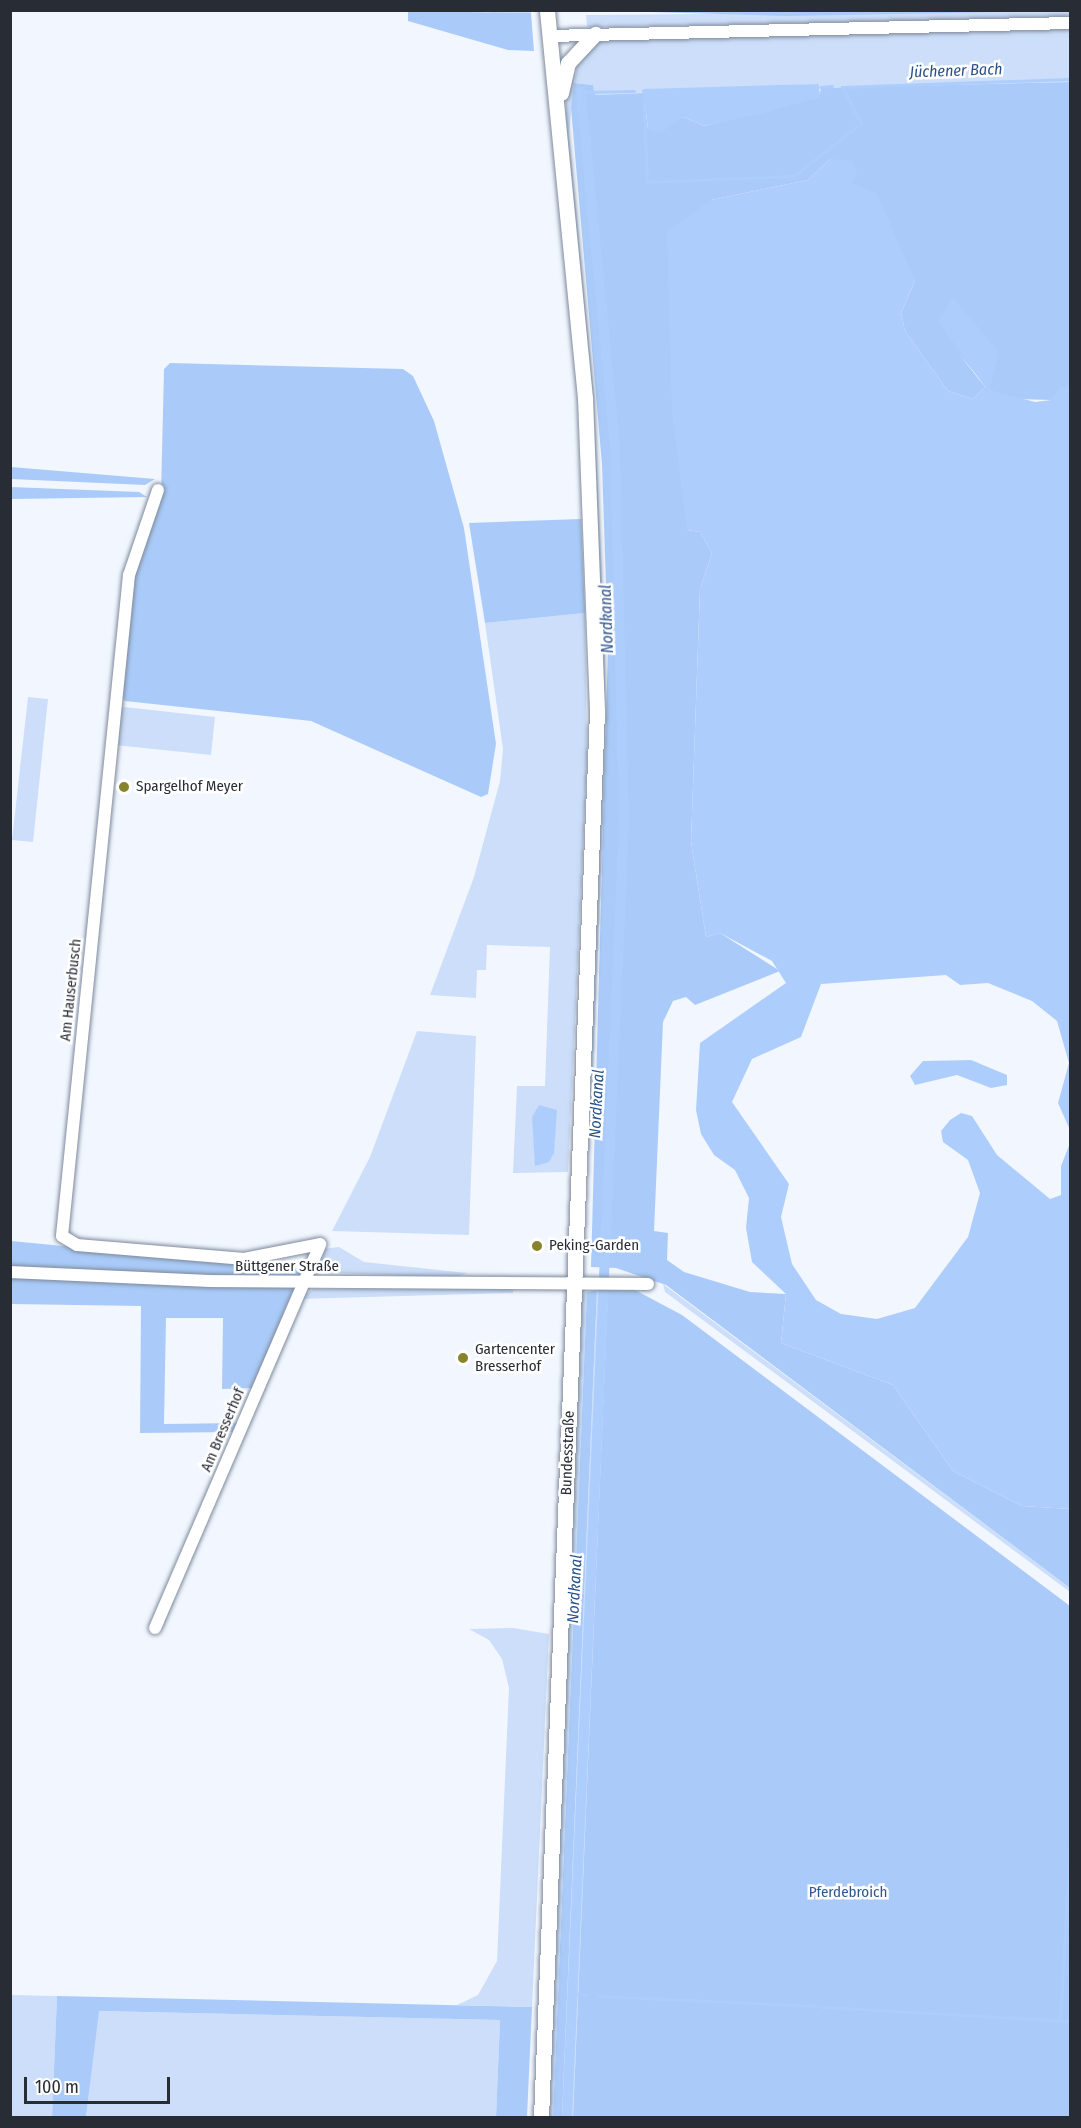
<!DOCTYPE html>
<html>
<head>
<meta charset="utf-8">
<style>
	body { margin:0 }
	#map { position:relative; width:1081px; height:2128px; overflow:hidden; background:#f2f7ff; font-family:"Fira Sans Condensed",sans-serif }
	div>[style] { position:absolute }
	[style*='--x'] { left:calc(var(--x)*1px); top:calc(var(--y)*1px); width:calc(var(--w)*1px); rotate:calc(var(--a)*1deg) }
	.green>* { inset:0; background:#ccdef9 }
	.forest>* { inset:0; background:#aacbf9 }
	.water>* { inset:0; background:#adcefd }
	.stream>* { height:3px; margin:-1.5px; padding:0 1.5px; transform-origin:1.5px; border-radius:1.5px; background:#adcefd }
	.canal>* { height:10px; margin:-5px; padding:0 5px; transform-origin:5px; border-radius:5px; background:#adcefd }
	.roads { filter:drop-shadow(0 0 2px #7d899b) drop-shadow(0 0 2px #7d899b) }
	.minor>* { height:12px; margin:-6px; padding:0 6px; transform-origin:6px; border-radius:6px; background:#fff }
	.major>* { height:15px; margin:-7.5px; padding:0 7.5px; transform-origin:7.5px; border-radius:7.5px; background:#fff }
	.dots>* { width:16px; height:16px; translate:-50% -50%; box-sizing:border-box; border:3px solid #fff; border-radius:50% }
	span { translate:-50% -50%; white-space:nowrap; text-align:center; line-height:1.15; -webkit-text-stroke:5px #fff; paint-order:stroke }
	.poi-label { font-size:15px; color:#282d35 }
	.left { translate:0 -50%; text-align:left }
	.street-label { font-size:15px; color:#282d35 }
	.park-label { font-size:15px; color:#2e5790 }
	.water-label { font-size:16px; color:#285189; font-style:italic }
	.frame { position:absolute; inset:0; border:12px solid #282d35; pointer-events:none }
	.scale { position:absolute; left:24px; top:2077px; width:146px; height:27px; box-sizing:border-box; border:3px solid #282d35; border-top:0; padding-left:8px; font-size:18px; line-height:21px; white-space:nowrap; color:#282d35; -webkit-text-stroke:4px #fff; paint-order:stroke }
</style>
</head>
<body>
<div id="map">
	<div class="green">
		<div style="clip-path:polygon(482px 11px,531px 11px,531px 13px,503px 15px)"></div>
		<div style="clip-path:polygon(1070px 11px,1070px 17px,625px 27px,587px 27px,586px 15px)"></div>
		<div style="clip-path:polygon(1070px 29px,1070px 82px,821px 88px,819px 84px,594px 95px,593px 85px,574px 83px,579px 56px,589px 43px,616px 39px)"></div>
		<div style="clip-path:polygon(576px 61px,569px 135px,594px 397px,605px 646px,605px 783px,588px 1190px,602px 645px,595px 465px,566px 135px,566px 93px)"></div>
		<div style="clip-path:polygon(585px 613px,587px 761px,568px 1172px,513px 1173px,517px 1086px,545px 1086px,550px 947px,487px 945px,486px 970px,477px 970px,476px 998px,430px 995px,474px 877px,500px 781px,503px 749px,485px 623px)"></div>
		<div style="clip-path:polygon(28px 697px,48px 699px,33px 842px,12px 840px)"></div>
		<div style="clip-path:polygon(124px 707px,215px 717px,211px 755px,115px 745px,118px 712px)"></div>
		<div style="clip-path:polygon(417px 1031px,476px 1036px,469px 1235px,332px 1231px,370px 1157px)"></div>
		<div style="clip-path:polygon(339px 1247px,364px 1262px,467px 1273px,456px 1278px,315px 1272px,322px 1249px)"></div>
		<div style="clip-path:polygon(663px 1284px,1070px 1588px,1070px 1592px,665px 1292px)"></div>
		<div style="clip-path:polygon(513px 1287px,513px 1293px,299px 1299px,313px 1289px)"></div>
		<div style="clip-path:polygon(597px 1290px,608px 1290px,573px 2117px,562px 2118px)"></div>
		<div style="clip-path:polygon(587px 1292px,553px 2117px,545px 2118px,581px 1295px)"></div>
		<div style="clip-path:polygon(513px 1628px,549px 1634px,532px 2007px,457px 2005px,478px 1995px,497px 1961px,509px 1688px,502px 1659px,489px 1640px,469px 1629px)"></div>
		<div style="clip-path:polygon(11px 1995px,57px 1996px,52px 2117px,11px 2118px)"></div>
		<div style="clip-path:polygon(98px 2011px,500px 2020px,496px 2117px,86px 2118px)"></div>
	</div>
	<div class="forest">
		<div style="clip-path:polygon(578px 10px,1059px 10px,1059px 11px,786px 16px)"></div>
		<div style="clip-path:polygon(408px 11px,531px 13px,534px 51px,508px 50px,408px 21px)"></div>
		<div style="clip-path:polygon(1070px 82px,1070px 389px,1051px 400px,1012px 399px,989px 390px,959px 354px,985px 387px,973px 399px,948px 391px,905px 331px,901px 313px,915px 281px,830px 159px,808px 180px,711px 200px,687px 530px,700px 532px,712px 553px,700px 589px,691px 842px,706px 937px,720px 933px,780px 971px,695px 1005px,686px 997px,673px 1001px,663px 1022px,654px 1231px,668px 1233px,667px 1260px,684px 1272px,750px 1292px,786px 1294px,781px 1343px,893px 1385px,953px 1471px,1022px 1506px,1070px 1509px,1070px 1588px,666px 1285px,616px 1268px,591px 1267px,608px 646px,602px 464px,571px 108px,574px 83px,593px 85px,595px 95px,643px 93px,648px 129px,683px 117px,705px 126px,819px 97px,821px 88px)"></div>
		<div style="clip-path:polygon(170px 363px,403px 369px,413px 376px,434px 421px,464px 528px,496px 744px,488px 794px,481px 797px,311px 721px,125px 701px,120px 695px,133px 575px,161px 494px,164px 369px)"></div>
		<div style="clip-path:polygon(11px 467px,155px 479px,145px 485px,11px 479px)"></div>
		<div style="clip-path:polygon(11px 487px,139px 492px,147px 497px,11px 499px)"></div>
		<div style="clip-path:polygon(581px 519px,585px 613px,485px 623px,469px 523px)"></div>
		<div style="clip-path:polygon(11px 1241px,302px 1269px,253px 1388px,222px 1389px,223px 1318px,166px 1318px,164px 1424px,238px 1423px,234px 1432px,140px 1433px,141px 1306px,11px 1304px)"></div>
		<div style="clip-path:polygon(597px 1290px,562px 2117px,553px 2117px,587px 1292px)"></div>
		<div style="clip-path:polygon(608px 1290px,635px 1290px,682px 1315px,1070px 1606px,1070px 2117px,573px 2117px)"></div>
		<div style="clip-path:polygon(57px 1996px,532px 2007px,527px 2117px,496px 2117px,500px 2020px,99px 2011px,86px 2117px,52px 2117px)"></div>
	</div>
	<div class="water">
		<div style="clip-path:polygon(819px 84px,820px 97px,763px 113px,705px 126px,683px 117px,660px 133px,648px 129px,643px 89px)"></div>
		<div style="clip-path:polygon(830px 159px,852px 161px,857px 172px,852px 183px,877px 194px,915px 281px,901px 313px,905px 331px,948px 391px,973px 399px,985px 387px,938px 321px,953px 298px,999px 352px,989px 390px,1035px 402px,1051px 400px,1061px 386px,1070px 389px,1070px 1130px,1058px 1103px,1069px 1063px,1057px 1021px,1032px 1001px,988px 983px,960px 985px,946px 975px,821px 984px,801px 1037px,752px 1059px,732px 1102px,789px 1184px,781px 1217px,792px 1264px,816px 1300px,841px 1314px,877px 1319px,915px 1308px,968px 1237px,980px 1193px,968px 1160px,943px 1142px,941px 1131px,950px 1120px,961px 1113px,972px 1116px,997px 1155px,1050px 1199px,1061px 1195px,1061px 1166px,1070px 1143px,1070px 1509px,1022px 1506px,953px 1471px,893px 1385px,781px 1343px,786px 1294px,752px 1262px,746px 1228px,749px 1198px,735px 1170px,714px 1155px,701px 1134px,696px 1110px,700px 1043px,786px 983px,772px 961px,720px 933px,706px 937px,691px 842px,700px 589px,712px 553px,700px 532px,687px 530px,672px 410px,667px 232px,711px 200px,808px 180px)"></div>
		<div style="clip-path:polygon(971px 1060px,1007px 1075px,1007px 1085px,991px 1088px,957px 1075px,915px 1085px,910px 1076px,923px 1061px)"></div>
		<div style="clip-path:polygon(539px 1105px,557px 1110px,554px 1153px,549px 1162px,535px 1166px,532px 1117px)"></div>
	</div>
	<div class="stream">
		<div style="--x:492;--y:10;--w:34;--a:0"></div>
		<div style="--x:820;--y:87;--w:12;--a:-5"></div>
		<div style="--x:643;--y:91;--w:91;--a:87.5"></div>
		<div style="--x:647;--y:182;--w:147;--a:-2.3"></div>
		<div style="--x:794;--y:176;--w:80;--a:-38.4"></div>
		<div style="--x:581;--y:92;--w:53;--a:-1.1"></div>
		<div style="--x:861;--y:123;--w:41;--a:-117.8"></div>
		<div style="--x:842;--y:87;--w:228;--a:-2"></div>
		<div style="--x:572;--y:1994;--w:15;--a:4"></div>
		<div style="--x:599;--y:1996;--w:217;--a:2.6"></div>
		<div style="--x:821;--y:2007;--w:249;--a:3.2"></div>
		<div style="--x:1060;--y:2020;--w:180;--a:-86.8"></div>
	</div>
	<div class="canal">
		<div style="--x:567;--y:2118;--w:1298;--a:-87.48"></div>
		<div style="--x:624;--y:821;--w:375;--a:-91.4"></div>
		<div style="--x:615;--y:446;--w:356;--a:-95.5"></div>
	</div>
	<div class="roads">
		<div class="minor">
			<div style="--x:549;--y:36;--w:521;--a:-1.43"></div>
			<div style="--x:158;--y:490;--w:90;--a:108.8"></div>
			<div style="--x:129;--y:575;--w:664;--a:95.79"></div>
			<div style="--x:62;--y:1236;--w:17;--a:31"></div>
			<div style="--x:77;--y:1245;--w:168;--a:4.8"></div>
			<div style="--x:244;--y:1259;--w:77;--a:-11.2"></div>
			<div style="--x:10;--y:1272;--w:200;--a:2.6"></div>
			<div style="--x:210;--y:1281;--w:438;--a:0.4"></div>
			<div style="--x:155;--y:1628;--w:418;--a:-66.7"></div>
		</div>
		<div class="major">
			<div style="--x:561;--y:93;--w:31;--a:-77"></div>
			<div style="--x:568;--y:63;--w:40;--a:-47"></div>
			<div style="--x:541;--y:2118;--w:1409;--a:-87.72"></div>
			<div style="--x:597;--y:710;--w:312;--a:-92.2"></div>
			<div style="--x:585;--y:398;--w:390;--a:-95.6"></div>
		</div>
	</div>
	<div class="dots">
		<div style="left:124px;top:787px;background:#87842d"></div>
		<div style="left:537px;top:1246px;background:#87842d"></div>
		<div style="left:463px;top:1358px;background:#87842d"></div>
	</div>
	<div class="poi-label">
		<span class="left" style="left:136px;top:787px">Spargelhof Meyer</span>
		<span class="left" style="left:549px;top:1246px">Peking-Garden</span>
		<span class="left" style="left:475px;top:1358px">Gartencenter<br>Bresserhof</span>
	</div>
	<div class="street-label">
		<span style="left:71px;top:990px;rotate:-84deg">Am Hauserbusch</span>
		<span style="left:287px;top:1267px">Büttgener Straße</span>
		<span style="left:223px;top:1430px;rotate:-67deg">Am Bresserhof</span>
		<span style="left:568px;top:1453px;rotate:-88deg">Bundesstraße</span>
	</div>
	<div class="park-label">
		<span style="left:848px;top:1893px">Pferdebroich</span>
	</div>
	<div class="water-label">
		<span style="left:956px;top:71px;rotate:-2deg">Jüchener Bach</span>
		<span style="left:607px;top:619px;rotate:-92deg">Nordkanal</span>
		<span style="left:597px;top:1104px;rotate:-87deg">Nordkanal</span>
		<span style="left:575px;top:1589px;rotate:-87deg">Nordkanal</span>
	</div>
	<div class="frame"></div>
	<div class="scale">100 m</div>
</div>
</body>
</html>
